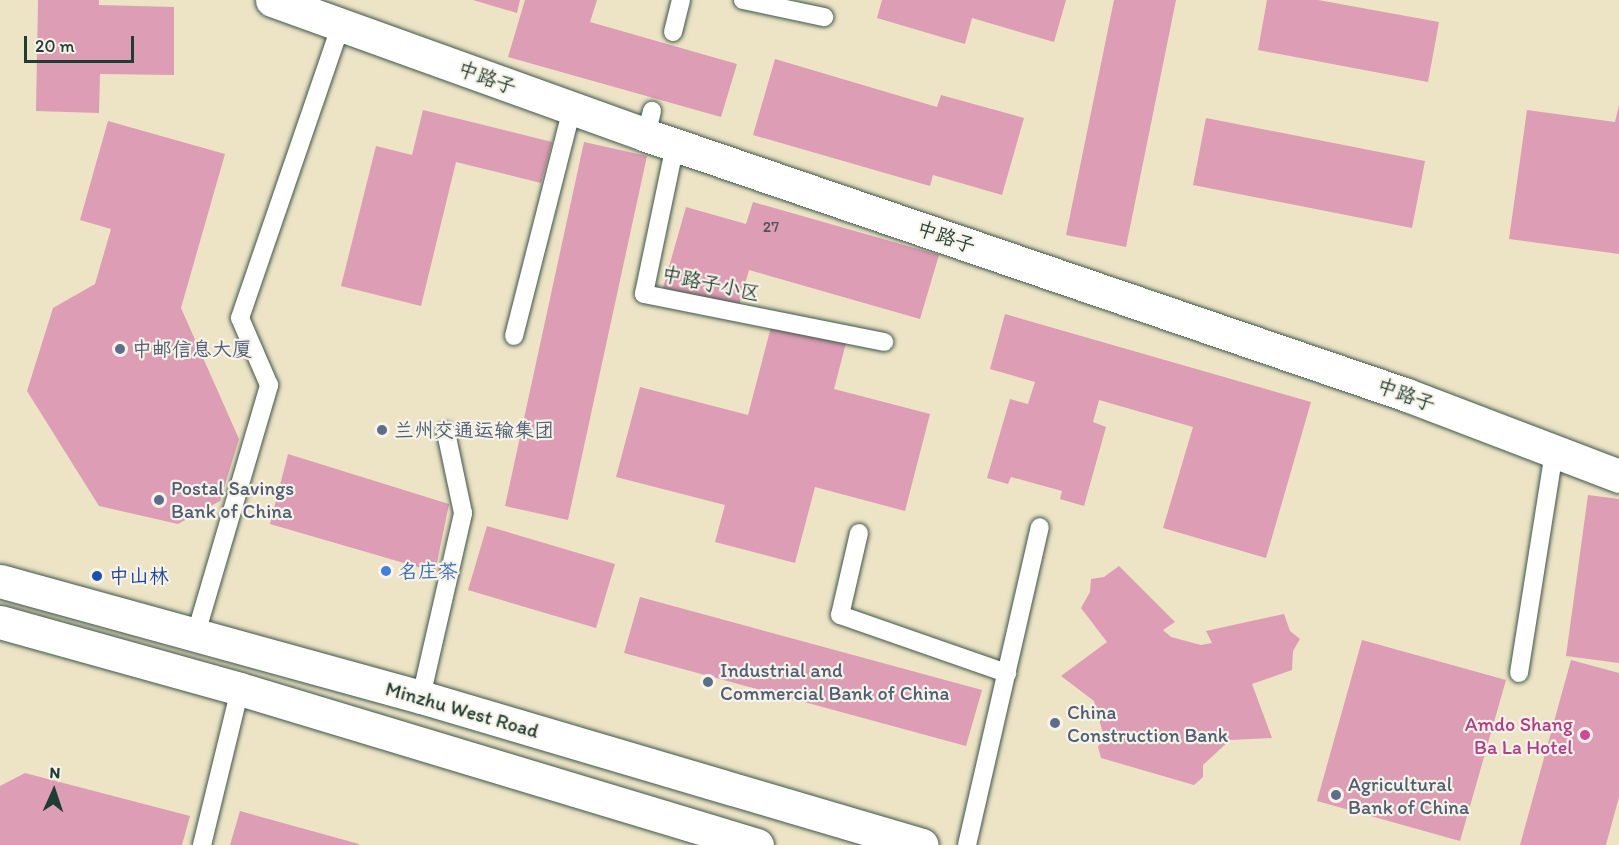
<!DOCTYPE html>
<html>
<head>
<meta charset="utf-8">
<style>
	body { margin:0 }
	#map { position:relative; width:1619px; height:845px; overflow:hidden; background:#ece4c5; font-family:Itim,"LXGW WenKai TC",sans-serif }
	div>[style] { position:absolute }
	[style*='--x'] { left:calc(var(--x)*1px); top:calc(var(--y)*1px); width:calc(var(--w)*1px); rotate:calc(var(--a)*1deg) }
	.building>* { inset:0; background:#dd9db4 }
	.roads { filter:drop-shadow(0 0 2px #3e564a) drop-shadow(0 0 2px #3e564a) }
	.service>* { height:18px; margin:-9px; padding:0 9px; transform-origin:9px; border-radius:9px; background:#fff }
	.minor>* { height:33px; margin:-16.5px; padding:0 16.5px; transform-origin:16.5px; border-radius:16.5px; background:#fff }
	.secondary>* { height:33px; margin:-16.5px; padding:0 16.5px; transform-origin:16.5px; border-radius:16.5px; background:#fff }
	.dots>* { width:16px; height:16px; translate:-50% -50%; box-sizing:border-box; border:3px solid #f7f3e8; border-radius:50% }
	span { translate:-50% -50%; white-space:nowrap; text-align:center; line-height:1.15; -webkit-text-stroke:4.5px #f7f3e8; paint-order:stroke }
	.number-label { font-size:16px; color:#4e5554 }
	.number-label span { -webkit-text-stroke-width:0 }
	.street-label { font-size:20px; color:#1f3d34 }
	.service-label { font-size:20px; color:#4e5e75 }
	.left { translate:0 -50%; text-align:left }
	.shop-label { font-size:20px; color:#366cbe }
	.transit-label { font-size:20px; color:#164399 }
	.hotel-label { font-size:20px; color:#b23c85 }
	.right { translate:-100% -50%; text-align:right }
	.north { position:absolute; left:24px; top:761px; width:60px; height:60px; -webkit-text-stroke:4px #f7f3e8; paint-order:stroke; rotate:3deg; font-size:16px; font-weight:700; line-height:24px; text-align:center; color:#1f3d34 }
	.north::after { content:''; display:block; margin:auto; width:21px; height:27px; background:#1f3d34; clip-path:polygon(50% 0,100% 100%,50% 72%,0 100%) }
	.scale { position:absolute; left:24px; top:36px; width:110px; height:27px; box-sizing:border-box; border:3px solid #1f3d34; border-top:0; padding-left:8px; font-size:18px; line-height:21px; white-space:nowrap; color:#1f3d34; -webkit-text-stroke:4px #f7f3e8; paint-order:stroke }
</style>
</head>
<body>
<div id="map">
	<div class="building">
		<div style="clip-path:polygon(38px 0,99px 0,99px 5px,174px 7px,174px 75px,100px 74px,99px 113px,36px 111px)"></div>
		<div style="clip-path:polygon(473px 0,520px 0,517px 13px)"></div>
		<div style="clip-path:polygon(525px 0,597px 0,590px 22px,737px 64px,721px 117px,508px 57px)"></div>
		<div style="clip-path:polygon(882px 0,1066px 0,1054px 42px,972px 18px,965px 44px,877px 18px)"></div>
		<div style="clip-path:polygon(1114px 0,1176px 0,1126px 247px,1066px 235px)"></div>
		<div style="clip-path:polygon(1267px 0,1318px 0,1439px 22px,1428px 82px,1258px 50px)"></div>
		<div style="clip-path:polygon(775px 59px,937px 107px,941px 95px,1024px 118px,1002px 195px,933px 175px,930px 186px,753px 135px)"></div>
		<div style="clip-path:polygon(1619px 105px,1619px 254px,1509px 239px,1527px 110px,1615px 122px)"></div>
		<div style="clip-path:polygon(423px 110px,552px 142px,541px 183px,456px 162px,421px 306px,341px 286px,376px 146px,412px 155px)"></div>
		<div style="clip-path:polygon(1206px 118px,1425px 161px,1412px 228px,1193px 185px)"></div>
		<div style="clip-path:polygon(108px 121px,225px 154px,181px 308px,239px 439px,220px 501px,178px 524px,99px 506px,27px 391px,53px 308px,95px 284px,111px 229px,80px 220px)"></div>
		<div style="clip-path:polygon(584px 142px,647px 156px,568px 520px,505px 506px)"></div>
		<div style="clip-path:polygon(753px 202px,939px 255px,920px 319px,749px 270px,738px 309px,663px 288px,686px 207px,746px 224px)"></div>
		<div style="clip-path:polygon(1005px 314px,1311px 402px,1266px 558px,1163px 528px,1193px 427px,1099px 400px,1093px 422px,1106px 427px,1084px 506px,1060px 499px,1062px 491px,1011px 477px,1008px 484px,987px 478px,1010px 399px,1028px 404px,1035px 382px,990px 369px)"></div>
		<div style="clip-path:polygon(772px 323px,846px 343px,834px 389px,930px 414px,905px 511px,815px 487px,795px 563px,715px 542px,725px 505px,616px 477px,640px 387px,748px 415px)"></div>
		<div style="clip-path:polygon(288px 454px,449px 504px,435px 572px,270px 524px)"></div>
		<div style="clip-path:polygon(1588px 495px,1619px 499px,1619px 663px,1566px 656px)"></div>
		<div style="clip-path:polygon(487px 526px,615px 564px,596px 628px,468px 590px)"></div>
		<div style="clip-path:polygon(1119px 566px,1175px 622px,1163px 630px,1171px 637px,1201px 645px,1212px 643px,1206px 631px,1284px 614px,1290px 631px,1300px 639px,1293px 651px,1292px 670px,1252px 684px,1272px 738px,1230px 740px,1203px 765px,1203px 777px,1194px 785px,1101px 758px,1098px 747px,1104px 737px,1094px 701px,1061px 676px,1107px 642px,1081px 608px,1090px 592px,1091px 579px,1104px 577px)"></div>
		<div style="clip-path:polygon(640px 597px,982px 690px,966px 746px,624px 653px)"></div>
		<div style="clip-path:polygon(1362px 640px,1506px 680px,1460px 841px,1317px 801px)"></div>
		<div style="clip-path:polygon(1571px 660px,1619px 673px,1619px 797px,1606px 845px,1520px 845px)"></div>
		<div style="clip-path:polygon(25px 773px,190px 816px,182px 845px,0 845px,0 786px)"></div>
		<div style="clip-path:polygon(240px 811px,359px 844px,359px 845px,230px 845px)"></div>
	</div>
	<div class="roads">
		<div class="service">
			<div style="--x:743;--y:0;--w:83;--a:11.9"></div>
			<div style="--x:673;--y:32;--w:33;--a:-76"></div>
			<div style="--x:646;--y:135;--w:25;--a:-76"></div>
			<div style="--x:675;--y:145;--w:152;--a:101.8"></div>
			<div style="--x:644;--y:294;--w:245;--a:11.3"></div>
			<div style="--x:514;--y:336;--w:234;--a:-75.7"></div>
			<div style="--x:859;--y:533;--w:84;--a:103"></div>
			<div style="--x:840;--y:615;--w:177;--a:19.2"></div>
			<div style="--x:195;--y:637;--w:263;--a:-73.6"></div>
			<div style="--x:269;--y:385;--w:73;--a:-113.4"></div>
			<div style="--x:240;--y:318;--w:310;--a:-71"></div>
			<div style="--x:1519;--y:673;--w:225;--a:-81"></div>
			<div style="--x:421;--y:697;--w:189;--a:-77.1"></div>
			<div style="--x:463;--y:513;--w:83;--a:-101.9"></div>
			<div style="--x:202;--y:845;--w:161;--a:-76.3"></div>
			<div style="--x:967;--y:845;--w:326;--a:-77.1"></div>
		</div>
		<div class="minor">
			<div style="--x:272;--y:0;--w:398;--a:19.8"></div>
			<div style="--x:646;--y:135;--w:804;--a:18.86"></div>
			<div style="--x:1407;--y:395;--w:227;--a:20.9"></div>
		</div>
		<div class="secondary">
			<div style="--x:0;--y:581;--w:437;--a:15.4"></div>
			<div style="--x:421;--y:697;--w:522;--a:16.46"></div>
			<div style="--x:0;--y:622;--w:249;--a:15.6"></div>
			<div style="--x:240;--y:689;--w:540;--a:16.79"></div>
		</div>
	</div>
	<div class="dots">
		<div style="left:120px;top:349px;background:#5c6f8a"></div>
		<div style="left:382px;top:430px;background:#5c6f8a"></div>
		<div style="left:159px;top:500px;background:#5c6f8a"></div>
		<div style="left:386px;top:571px;background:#3f7fe0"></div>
		<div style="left:97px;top:576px;background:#1a4fb4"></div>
		<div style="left:708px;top:682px;background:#5c6f8a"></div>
		<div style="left:1055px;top:723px;background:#5c6f8a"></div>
		<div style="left:1585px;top:735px;background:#d1479c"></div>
		<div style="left:1336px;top:795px;background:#5c6f8a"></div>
	</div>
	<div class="number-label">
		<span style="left:771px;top:227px">27</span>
	</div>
	<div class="street-label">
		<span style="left:487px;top:78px;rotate:20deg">中路子</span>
		<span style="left:946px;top:237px;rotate:19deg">中路子</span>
		<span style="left:711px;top:284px;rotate:12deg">中路子小区</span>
		<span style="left:1406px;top:395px;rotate:20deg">中路子</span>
		<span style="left:462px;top:710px;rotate:16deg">Minzhu West Road</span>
	</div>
	<div class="service-label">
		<span class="left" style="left:132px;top:349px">中邮信息大厦</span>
		<span class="left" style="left:394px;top:430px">兰州交通运输集团</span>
		<span class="left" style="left:171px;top:500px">Postal Savings<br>Bank of China</span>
		<span class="left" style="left:720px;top:682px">Industrial and<br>Commercial Bank of China</span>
		<span class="left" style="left:1067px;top:724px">China<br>Construction Bank</span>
		<span class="left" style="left:1348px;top:796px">Agricultural<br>Bank of China</span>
	</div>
	<div class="shop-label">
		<span class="left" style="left:398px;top:571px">名庄茶</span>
	</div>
	<div class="transit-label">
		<span class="left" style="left:109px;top:576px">中山林</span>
	</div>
	<div class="hotel-label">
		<span class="right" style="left:1573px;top:736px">Amdo Shang<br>Ba La Hotel</span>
	</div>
	<div class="north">N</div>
	<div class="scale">20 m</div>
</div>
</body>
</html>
